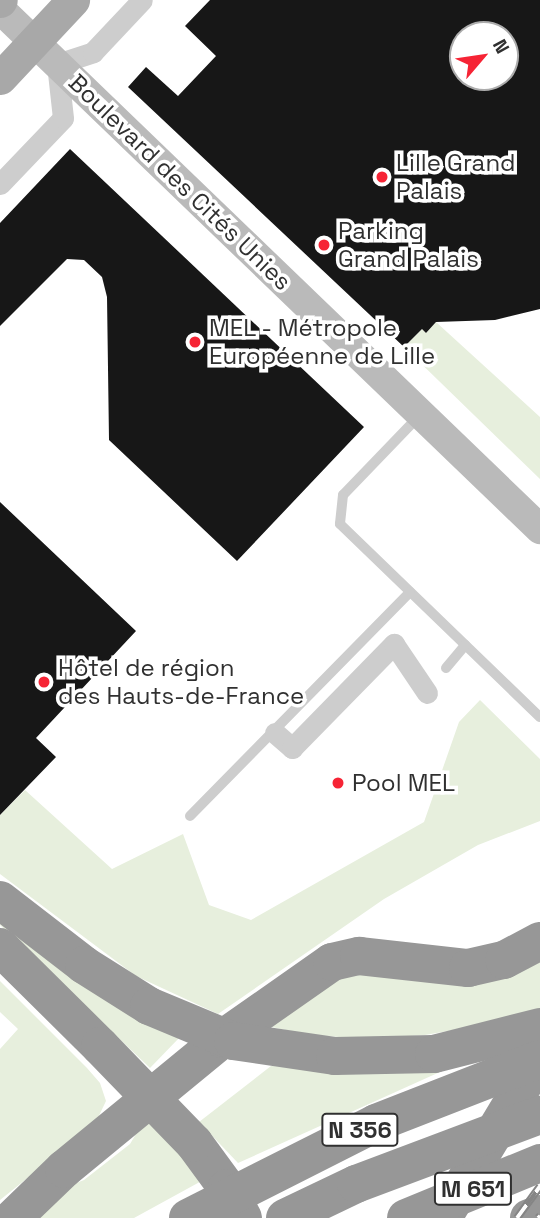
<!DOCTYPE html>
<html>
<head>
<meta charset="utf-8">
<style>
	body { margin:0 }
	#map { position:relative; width:540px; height:1218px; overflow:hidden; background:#fff; font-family:"Space Grotesk",sans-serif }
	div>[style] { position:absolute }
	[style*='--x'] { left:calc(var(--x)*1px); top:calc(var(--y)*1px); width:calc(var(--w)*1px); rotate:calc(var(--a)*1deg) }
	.green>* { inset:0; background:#e7efdd }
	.building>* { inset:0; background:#171717 }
	.lane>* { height:10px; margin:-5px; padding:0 5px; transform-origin:5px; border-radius:5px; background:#cdcdcd }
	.street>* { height:21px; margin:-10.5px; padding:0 10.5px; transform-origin:10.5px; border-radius:10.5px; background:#cdcdcd }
	.secondary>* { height:30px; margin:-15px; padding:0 15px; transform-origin:15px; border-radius:15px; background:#bababa }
	.primary>* { height:33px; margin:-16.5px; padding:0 16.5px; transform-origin:16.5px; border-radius:16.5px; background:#a8a8a8 }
	.highway>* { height:38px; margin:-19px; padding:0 19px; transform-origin:19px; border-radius:19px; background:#979797 }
	.rail>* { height:8px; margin-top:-4px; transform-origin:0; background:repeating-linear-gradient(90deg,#fff 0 16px,#858585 0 32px); box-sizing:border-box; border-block:2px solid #858585 }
	.highway-bridge>* { height:38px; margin:-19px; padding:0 19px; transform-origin:19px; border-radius:19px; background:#979797 }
	.dots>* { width:19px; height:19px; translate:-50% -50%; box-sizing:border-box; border:4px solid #fff; border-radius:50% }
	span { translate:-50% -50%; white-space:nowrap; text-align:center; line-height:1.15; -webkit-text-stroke:7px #fff; paint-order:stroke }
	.shield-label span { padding:2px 5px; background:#fff; border:2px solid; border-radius:5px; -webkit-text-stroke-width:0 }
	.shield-label { font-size:23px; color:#303030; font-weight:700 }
	.poi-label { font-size:24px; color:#303030 }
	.left { translate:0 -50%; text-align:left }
	.street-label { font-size:24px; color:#303030 }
	.north { position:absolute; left:449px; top:21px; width:70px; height:70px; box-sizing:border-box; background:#fff; border:2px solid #acacac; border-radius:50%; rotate:61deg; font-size:19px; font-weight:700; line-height:28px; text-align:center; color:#303030 }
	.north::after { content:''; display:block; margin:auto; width:24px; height:32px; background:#f62435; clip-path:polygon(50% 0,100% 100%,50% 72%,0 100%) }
</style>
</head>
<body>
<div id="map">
	<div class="green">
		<div style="clip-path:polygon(436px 322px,540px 417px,540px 479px,404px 347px,422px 329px,426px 333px)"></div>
		<div style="clip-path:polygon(480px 700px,540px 759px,540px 821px,478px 845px,384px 899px,218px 1014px,136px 976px,0 874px,0 815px,25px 790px,112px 869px,183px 834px,209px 905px,251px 920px,424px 822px,459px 722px)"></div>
		<div style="clip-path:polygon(0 918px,180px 1037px,150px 1068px,0 925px)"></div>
		<div style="clip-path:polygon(540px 953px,540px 1012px,517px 1019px,425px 1035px,368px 1039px,310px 1035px,262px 1025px,326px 971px)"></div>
		<div style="clip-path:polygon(0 981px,87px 1068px,100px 1083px,106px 1101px,95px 1124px,0 1200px,0 1049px,18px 1029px,0 1012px)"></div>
		<div style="clip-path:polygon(271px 1066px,451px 1067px,238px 1163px,199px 1122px)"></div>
		<div style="clip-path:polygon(148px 1114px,207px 1178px,134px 1218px,29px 1218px,53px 1192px,84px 1180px,130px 1144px)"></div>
	</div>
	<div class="building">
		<div style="clip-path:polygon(evenodd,210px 0,540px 0,540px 309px,495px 320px,436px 322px,426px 333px,422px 329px,404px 347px,128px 87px,146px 67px,178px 96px,216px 56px,185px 26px,210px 0,463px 35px,505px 35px,505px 77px,463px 77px,463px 35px)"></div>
		<div style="clip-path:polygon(70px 149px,364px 427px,237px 561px,109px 440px,107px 297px,102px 277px,84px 260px,67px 259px,0 326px,0 223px)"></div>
		<div style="clip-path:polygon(0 502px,136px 631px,36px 738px,56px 757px,0 815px)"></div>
	</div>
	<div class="lane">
		<div style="--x:420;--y:415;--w:111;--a:133.9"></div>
		<div style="--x:343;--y:495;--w:29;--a:96"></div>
		<div style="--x:340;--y:524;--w:278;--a:44"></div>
		<div style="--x:446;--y:668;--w:30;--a:-50"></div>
		<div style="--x:190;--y:816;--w:314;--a:-45.5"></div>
	</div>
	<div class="street">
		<div style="--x:0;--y:184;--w:91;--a:-46.3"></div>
		<div style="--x:63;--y:118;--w:54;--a:-96.3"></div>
		<div style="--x:57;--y:64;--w:38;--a:-18"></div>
		<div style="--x:93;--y:52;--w:71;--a:-46.7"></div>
		<div style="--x:275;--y:733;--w:23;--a:41"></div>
		<div style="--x:292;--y:748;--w:146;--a:-45.6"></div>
		<div style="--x:394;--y:644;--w:59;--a:56"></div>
	</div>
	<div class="secondary">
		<div style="--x:0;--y:9;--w:750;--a:43.92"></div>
	</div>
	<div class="primary">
		<div style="--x:0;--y:1;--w:1;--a:-45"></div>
		<div style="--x:0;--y:78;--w:107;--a:-46.9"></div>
	</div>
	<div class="highway">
		<div style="--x:0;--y:900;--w:106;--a:37.7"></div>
		<div style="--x:84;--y:965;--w:77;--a:32.2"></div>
		<div style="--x:0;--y:947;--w:141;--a:44.7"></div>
		<div style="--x:194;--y:1143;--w:56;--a:53.7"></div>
		<div style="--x:227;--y:1188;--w:34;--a:62"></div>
		<div style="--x:444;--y:1216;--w:186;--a:-58.9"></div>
		<div style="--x:13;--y:1218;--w:71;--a:-43.9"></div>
		<div style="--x:64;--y:1169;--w:205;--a:-39.4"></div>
		<div style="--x:222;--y:1039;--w:134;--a:-35"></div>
		<div style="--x:332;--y:962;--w:28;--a:-13"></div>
		<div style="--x:359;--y:956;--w:110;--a:6.3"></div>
		<div style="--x:468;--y:968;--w:37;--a:-13"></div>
		<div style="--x:504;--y:960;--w:41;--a:-27.8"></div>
		<div style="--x:529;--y:1218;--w:12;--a:-20"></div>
	</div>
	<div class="rail">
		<div style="--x:517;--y:1218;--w:39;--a:-54"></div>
		<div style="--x:538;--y:1218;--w:3;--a:-45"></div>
	</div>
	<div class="highway-bridge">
		<div style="--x:149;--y:1006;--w:91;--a:22.6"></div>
		<div style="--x:233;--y:1041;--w:103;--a:8.4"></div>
		<div style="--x:335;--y:1056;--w:99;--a:-1.2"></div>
		<div style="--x:434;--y:1054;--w:109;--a:-14.3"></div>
		<div style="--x:100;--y:1046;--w:135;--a:45.9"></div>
		<div style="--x:188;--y:1218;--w:211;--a:-26.8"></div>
		<div style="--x:376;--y:1123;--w:176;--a:-21.3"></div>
		<div style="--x:285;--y:1218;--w:79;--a:-25.6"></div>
		<div style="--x:356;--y:1184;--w:197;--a:-20.6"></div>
		<div style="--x:406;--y:1218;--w:145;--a:-22.3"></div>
	</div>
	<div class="dots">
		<div style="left:382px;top:177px;background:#f62435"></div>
		<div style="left:324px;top:245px;background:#f62435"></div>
		<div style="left:195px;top:342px;background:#f62435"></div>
		<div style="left:44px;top:682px;background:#f62435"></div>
		<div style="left:338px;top:783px;background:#f62435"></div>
	</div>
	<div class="shield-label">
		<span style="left:360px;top:1130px">N 356</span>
		<span style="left:473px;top:1189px">M 651</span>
	</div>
	<div class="poi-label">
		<span class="left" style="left:396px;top:177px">Lille Grand<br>Palais</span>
		<span class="left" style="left:338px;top:245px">Parking<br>Grand Palais</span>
		<span class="left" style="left:209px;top:342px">MEL - Métropole<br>Européenne de Lille</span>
		<span class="left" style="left:58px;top:682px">Hôtel de région<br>des Hauts-de-France</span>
		<span class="left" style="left:352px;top:783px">Pool MEL</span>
	</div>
	<div class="street-label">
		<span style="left:180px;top:182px;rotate:44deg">Boulevard des Cités Unies</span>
	</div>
	<div class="north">N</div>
</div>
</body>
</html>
